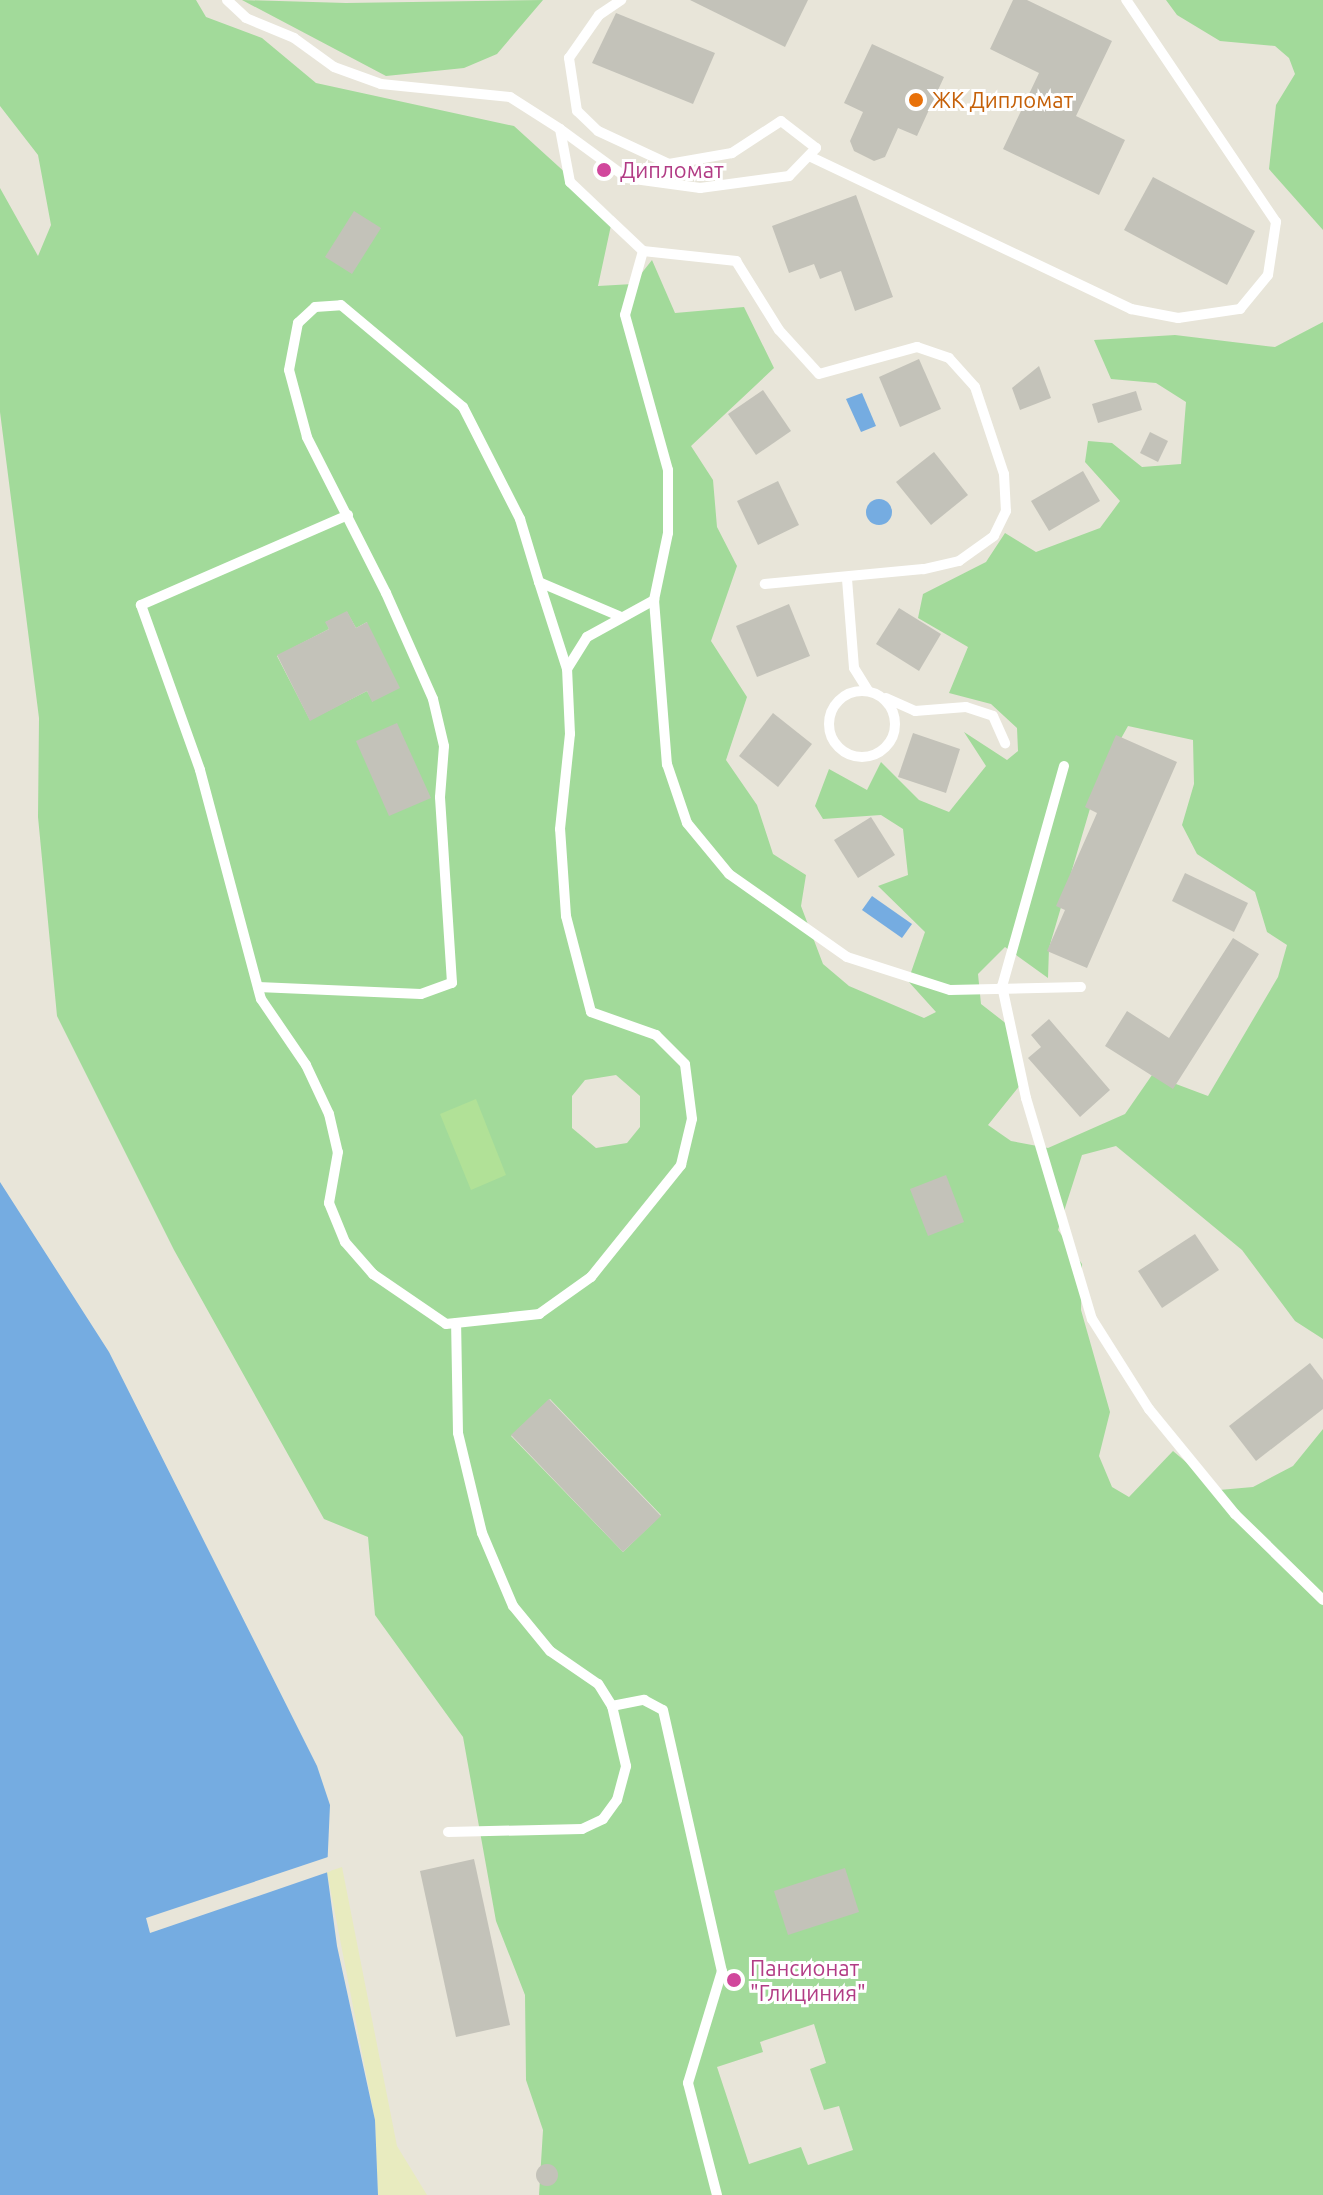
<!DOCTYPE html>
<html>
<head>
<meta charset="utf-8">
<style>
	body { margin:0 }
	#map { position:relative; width:1323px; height:2195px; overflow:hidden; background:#e8e5d9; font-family:Ubuntu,sans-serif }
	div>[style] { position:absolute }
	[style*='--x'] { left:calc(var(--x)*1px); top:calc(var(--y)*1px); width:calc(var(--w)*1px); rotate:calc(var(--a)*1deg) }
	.green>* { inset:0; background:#a2da9a }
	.sand>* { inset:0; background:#e8ebbf }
	.pitch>* { inset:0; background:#b1e197 }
	.water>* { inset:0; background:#75ace1 }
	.round { border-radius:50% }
	.pier>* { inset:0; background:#e8e5d9 }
	.building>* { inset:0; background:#c3c2b9 }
	.service>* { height:10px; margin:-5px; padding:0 5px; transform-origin:5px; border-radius:5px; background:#fff }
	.service>.ring { margin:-5px; padding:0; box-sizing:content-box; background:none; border:10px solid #fff; border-radius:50% }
	.dots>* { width:22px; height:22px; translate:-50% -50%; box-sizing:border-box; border:4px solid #fff; border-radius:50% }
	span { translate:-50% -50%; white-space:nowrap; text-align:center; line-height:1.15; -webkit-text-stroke:6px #fff; paint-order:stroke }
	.food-label { font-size:22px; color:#c56008 }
	.left { translate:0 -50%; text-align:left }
	.hotel-label { font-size:22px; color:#b23c85 }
</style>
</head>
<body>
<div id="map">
	<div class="green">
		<div style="clip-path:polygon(evenodd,0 0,196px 0,206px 17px,262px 38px,316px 83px,514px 126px,613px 216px,598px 286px,633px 284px,652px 260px,675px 313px,744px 307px,774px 368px,691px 446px,713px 480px,717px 527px,737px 566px,711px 641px,747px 697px,726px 760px,757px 805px,773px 854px,806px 875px,801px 906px,823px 964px,849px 986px,924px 1018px,936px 1012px,908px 981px,925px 932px,878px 886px,908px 875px,903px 829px,881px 815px,823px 819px,815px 806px,829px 769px,867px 790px,881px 762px,919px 800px,949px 812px,986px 766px,964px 732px,1007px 760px,1018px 751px,1017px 728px,991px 704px,949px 693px,968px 647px,918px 618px,923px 594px,986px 562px,1005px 533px,1036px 552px,1100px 528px,1120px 501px,1085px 462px,1088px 441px,1112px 443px,1142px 467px,1181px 464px,1186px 402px,1156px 383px,1111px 379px,1094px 340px,1175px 335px,1275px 347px,1323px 322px,1323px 1339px,1295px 1321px,1242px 1250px,1116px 1146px,1082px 1155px,1058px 1230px,1082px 1264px,1081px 1310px,1110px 1412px,1099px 1456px,1112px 1487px,1129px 1497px,1173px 1451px,1219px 1490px,1253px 1487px,1293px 1466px,1323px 1429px,1323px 2195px,539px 2195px,543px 2130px,526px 2080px,525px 1995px,496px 1921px,463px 1737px,375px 1615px,368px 1537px,324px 1519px,174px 1250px,57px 1016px,38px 817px,39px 718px,0 412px,0 188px,38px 256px,51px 225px,38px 155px,0 106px,0 0,347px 612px,356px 628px,367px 622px,373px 702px,367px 691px,310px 720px,277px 656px,329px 629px,326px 622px,347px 612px,0 0,1128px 726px,1193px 740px,1194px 784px,1182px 825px,1197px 854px,1255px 892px,1267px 932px,1287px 945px,1278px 977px,1208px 1096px,1152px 1075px,1125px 1114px,1048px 1148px,1011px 1141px,988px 1125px,1025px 1079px,1008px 1025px,981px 1004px,978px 974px,1005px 947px,1048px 978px,1049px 948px,1099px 778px,1128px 726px,0 0,616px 1075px,640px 1096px,640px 1127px,627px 1143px,596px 1148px,572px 1128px,572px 1096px,585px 1080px,616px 1075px,0 0,550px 1399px,661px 1515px,623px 1552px,511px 1436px,550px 1399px,0 0,814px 2024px,826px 2063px,810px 2069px,824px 2110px,839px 2106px,853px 2150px,808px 2165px,801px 2147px,749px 2164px,717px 2067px,763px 2052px,760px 2042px,814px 2024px)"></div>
		<div style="clip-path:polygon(242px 0,346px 3px,543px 0,497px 54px,464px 68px,386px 76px)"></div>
		<div style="clip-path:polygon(1166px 0,1323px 0,1323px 230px,1269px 169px,1276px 105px,1295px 74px,1289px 58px,1275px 46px,1220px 41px,1177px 15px)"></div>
	</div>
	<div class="sand">
		<div style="clip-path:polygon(342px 1867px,397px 2146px,427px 2195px,378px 2195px,375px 2120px,327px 1872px)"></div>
	</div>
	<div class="pitch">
		<div style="clip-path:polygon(476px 1099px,506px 1175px,471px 1190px,440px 1114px)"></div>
	</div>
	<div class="water">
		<div style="clip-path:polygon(862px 393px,876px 426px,861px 432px,846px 399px)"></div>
		<div class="round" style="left:866px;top:499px;width:26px;height:26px"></div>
		<div style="clip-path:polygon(872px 896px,912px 924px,902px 938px,862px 910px)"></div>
		<div style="clip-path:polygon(0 1182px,109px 1352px,317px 1766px,330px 1805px,327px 1872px,337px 1946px,375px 2120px,378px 2195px,0 2195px)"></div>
	</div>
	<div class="pier">
		<div style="clip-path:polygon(331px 1856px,331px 1871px,150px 1933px,146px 1918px)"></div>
	</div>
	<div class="building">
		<div style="clip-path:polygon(690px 0,808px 0,785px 47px)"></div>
		<div style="clip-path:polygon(1013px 0,1027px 0,1112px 41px,1076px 116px,1125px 140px,1099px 195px,1003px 149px,1039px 73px,990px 49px)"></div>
		<div style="clip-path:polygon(616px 13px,715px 53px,693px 104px,592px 63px)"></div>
		<div style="clip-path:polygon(872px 44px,944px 77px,917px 136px,898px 128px,885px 157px,874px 161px,854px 151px,850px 141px,863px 112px,844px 103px)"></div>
		<div style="clip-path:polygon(1153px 177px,1255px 231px,1227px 285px,1124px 230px)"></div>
		<div style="clip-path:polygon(856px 195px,893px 297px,855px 311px,841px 271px,820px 279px,814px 264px,789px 273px,772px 226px)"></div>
		<div style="clip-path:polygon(354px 211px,381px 228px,352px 274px,325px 257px)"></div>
		<div style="clip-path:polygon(919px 359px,941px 409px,900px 427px,879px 377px)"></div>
		<div style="clip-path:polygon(1039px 366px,1051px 398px,1020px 410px,1012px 388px)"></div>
		<div style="clip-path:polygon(763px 390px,791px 431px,756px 455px,728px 414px)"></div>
		<div style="clip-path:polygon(1136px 391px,1142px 410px,1098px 423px,1092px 404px)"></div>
		<div style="clip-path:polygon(1150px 432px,1168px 441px,1158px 462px,1140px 453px)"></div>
		<div style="clip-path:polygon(934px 452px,968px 495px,931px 525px,896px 482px)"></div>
		<div style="clip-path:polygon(1083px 471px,1100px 501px,1049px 531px,1031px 501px)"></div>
		<div style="clip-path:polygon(778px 481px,799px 525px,758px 545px,737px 501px)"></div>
		<div style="clip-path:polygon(789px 604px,810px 656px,757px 677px,736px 626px)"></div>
		<div style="clip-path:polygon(899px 608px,941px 634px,919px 671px,876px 644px)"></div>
		<div style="clip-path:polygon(347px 611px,356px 628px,367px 622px,400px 688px,372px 702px,367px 691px,310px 721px,277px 655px,329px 629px,325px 622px)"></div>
		<div style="clip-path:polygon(773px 713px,812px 744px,778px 787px,739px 756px)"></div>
		<div style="clip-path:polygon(397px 723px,431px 798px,389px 816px,356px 741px)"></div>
		<div style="clip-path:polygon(913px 733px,960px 749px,946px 793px,898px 777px)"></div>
		<div style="clip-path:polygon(1116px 735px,1177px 762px,1087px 968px,1047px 951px,1065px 910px,1056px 906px,1097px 813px,1085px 807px)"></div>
		<div style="clip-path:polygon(871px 817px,895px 855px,858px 878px,834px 840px)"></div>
		<div style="clip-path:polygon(1185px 873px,1248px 903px,1234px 932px,1172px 901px)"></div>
		<div style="clip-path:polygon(1233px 938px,1259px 954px,1173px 1089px,1105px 1046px,1127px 1011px,1169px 1038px)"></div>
		<div style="clip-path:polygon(1049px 1019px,1110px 1090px,1080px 1117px,1028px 1058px,1041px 1047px,1031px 1035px)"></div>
		<div style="clip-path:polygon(946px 1175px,964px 1222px,928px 1236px,910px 1189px)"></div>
		<div style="clip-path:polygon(1195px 1234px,1219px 1270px,1162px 1308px,1138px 1271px)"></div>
		<div style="clip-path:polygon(1310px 1363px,1323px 1380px,1323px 1409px,1256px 1461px,1229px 1426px)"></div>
		<div style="clip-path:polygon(549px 1399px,661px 1516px,623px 1552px,511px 1435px)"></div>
		<div style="clip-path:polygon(474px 1859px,510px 2025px,456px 2037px,420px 1871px)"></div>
		<div style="clip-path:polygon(845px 1868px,859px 1912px,788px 1935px,774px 1891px)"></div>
		<div class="round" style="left:536px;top:2164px;width:22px;height:22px"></div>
	</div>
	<div class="service">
		<div style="--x:227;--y:0;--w:26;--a:43"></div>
		<div style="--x:246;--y:18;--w:52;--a:22.6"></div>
		<div style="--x:294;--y:38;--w:49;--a:35.9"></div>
		<div style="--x:334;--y:67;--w:50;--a:19.9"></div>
		<div style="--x:381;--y:84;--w:130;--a:5.8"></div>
		<div style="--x:510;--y:97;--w:59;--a:32.6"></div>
		<div style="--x:560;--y:129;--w:54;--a:79.3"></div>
		<div style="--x:570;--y:182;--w:100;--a:43.4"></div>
		<div style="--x:643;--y:251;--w:94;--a:6.1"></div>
		<div style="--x:736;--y:261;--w:81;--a:58.1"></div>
		<div style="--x:779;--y:330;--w:59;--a:47.7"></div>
		<div style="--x:819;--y:374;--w:102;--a:-15.4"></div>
		<div style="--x:917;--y:347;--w:34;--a:19"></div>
		<div style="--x:949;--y:358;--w:39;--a:48"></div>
		<div style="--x:975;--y:387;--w:92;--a:71.6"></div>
		<div style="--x:1004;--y:474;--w:37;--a:87"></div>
		<div style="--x:1006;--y:511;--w:28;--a:116"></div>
		<div style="--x:994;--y:536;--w:43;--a:144.5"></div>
		<div style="--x:959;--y:561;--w:37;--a:167"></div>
		<div style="--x:923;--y:569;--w:159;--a:174.6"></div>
		<div style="--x:560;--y:129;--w:83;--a:36.2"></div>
		<div style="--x:627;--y:178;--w:74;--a:7.8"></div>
		<div style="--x:700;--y:188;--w:90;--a:-7.7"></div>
		<div style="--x:789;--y:176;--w:39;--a:-46"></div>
		<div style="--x:816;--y:148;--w:44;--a:-142.4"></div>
		<div style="--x:781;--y:121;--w:59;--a:146.9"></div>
		<div style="--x:732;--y:153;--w:64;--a:170.1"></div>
		<div style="--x:669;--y:164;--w:78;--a:-155.1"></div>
		<div style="--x:598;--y:131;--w:29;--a:-136"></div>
		<div style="--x:577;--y:111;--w:54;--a:-98.6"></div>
		<div style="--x:569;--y:58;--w:52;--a:-55.1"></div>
		<div style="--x:599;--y:15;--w:27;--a:-34"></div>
		<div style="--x:809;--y:156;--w:357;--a:25.4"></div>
		<div style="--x:1131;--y:309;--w:48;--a:10.8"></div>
		<div style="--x:1178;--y:318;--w:63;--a:-8.3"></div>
		<div style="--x:1240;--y:309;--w:44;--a:-50.5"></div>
		<div style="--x:1268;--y:275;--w:54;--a:-81.4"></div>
		<div style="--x:1276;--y:222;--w:268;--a:-124"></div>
		<div style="--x:643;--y:251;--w:66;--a:105.7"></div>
		<div style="--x:625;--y:315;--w:161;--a:74.5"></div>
		<div style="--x:668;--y:470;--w:63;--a:90"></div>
		<div style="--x:668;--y:533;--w:68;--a:101.8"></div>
		<div style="--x:654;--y:600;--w:165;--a:85.5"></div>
		<div style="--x:667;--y:764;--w:62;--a:71.3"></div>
		<div style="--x:687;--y:823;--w:66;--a:50.5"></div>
		<div style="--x:729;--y:874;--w:144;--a:35.1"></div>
		<div style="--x:847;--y:957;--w:108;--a:17.8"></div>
		<div style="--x:950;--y:990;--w:131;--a:-1.3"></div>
		<div style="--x:348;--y:515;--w:226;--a:156.5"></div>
		<div style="--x:141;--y:605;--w:175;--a:70.3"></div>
		<div style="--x:200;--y:770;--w:237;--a:75.1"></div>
		<div style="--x:261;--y:999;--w:80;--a:55.7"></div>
		<div style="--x:306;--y:1065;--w:54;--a:64.9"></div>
		<div style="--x:329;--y:1114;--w:39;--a:77"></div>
		<div style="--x:338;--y:1152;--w:52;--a:100"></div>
		<div style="--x:329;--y:1203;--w:42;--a:67.7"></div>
		<div style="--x:345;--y:1242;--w:43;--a:48.8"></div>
		<div style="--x:373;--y:1274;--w:88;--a:34.4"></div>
		<div style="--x:446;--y:1324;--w:94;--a:-6.1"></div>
		<div style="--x:539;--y:1314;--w:64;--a:-35.4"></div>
		<div style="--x:591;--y:1277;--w:144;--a:-51.2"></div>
		<div style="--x:681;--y:1165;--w:47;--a:-76.6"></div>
		<div style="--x:692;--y:1119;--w:55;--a:-97.3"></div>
		<div style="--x:685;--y:1064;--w:41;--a:-135"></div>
		<div style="--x:656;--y:1035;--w:69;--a:-160.5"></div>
		<div style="--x:591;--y:1012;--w:99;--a:-104.6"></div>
		<div style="--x:566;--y:916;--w:87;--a:-93.9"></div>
		<div style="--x:560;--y:829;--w:96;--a:-84"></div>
		<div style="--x:570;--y:734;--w:65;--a:-92.6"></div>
		<div style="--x:567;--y:669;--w:91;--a:-107.8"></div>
		<div style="--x:847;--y:579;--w:89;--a:85.5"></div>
		<div style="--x:854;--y:668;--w:26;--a:58"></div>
		<div style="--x:567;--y:669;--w:38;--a:-58"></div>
		<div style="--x:587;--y:637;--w:77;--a:-28.9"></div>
		<div class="ring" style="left:829px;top:691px;width:56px;height:56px"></div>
		<div style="--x:886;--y:698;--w:32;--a:24"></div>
		<div style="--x:915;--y:711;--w:51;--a:-4.5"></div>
		<div style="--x:966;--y:707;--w:28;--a:18"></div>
		<div style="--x:993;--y:716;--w:30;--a:66"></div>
		<div style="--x:1064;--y:766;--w:229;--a:105.7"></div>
		<div style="--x:1002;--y:986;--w:115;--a:77.9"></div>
		<div style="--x:1026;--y:1098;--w:231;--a:73.4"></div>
		<div style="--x:1092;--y:1319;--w:107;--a:57.7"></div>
		<div style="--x:1149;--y:1409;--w:136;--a:50.7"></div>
		<div style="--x:1235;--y:1514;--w:123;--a:44.3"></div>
		<div style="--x:258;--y:987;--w:163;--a:2.5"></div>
		<div style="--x:421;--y:994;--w:33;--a:-20"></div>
		<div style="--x:452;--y:983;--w:186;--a:-93.7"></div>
		<div style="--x:440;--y:797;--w:51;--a:-85.5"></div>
		<div style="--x:444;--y:746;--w:48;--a:-103.2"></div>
		<div style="--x:433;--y:699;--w:116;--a:-113.9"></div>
		<div style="--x:386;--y:593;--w:175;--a:-116.9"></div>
		<div style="--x:307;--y:437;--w:69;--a:-105"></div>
		<div style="--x:289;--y:370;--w:48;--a:-79.2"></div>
		<div style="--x:298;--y:323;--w:23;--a:-43"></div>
		<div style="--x:315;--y:307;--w:26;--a:-4"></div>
		<div style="--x:341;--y:305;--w:159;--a:39.9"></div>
		<div style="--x:463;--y:407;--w:126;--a:63"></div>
		<div style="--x:520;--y:519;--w:66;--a:73.2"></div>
		<div style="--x:539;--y:582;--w:87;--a:23"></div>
		<div style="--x:612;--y:1706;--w:33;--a:-11"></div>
		<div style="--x:644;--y:1700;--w:21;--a:28"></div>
		<div style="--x:663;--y:1710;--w:268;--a:77.3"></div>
		<div style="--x:722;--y:1971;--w:117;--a:106.9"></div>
		<div style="--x:688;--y:2083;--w:116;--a:75.5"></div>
		<div style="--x:448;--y:1832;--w:134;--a:-1.3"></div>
		<div style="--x:582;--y:1829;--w:23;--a:-25"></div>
		<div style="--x:603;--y:1819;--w:24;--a:-54"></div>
		<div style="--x:617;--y:1800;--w:35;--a:-75"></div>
		<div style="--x:626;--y:1766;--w:62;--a:-103.1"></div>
		<div style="--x:612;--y:1706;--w:26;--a:-122"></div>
		<div style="--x:598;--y:1684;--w:58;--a:-145.5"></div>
		<div style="--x:550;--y:1651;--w:58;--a:-129.4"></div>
		<div style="--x:513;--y:1606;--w:79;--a:-113"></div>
		<div style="--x:482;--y:1533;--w:103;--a:-103.5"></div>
		<div style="--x:458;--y:1433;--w:110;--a:-91"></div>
	</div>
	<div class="dots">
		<div style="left:916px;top:100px;background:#e8710a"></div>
		<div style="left:604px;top:170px;background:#d1479c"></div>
		<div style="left:734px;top:1980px;background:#d1479c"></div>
	</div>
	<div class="food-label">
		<span class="left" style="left:932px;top:100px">ЖК Дипломат</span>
	</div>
	<div class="hotel-label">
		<span class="left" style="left:620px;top:170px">Дипломат</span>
		<span class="left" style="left:750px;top:1980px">Пансионат<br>"Глициния"</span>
	</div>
</div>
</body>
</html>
